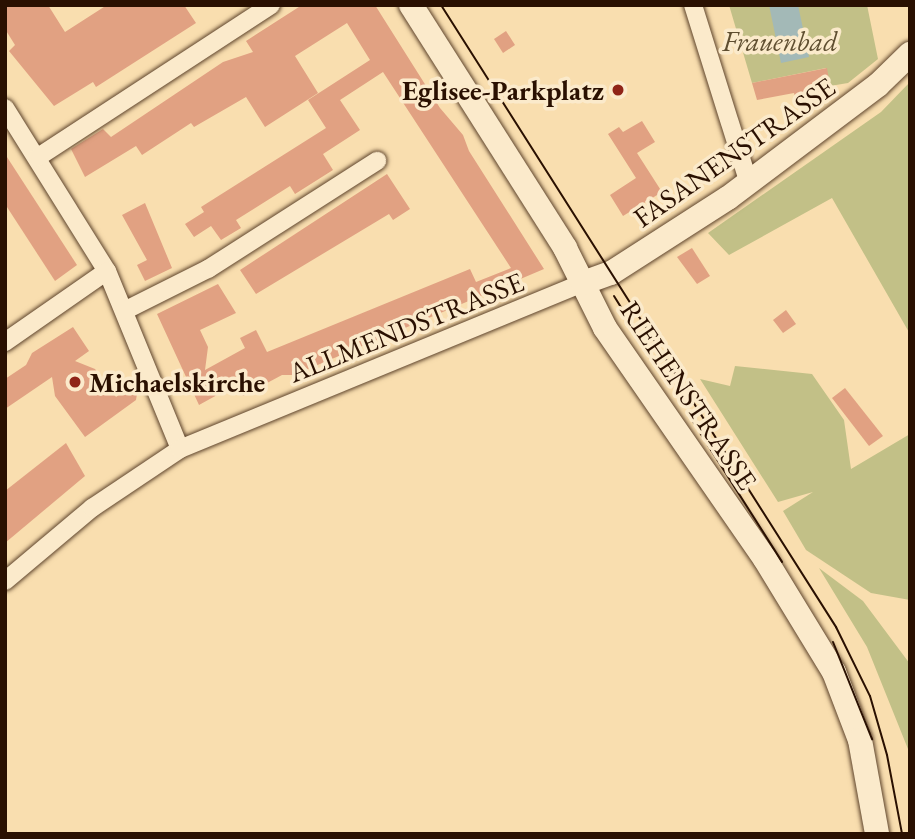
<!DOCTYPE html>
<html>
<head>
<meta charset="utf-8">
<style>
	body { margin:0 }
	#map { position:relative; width:915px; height:839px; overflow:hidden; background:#f9deaf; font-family:"EB Garamond",serif }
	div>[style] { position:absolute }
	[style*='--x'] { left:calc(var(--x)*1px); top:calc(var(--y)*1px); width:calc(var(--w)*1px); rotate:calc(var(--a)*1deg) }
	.green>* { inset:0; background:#c2c087 }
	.water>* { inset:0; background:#a3b9b7 }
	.building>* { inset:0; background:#e1a182 }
	.roads { filter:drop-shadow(0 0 2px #5e442c) drop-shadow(0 0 2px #5e442c) }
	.minor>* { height:18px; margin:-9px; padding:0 9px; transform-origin:9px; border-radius:9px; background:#fbeacb }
	.secondary>* { height:24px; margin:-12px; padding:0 12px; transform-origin:12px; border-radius:12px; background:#fbeacb }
	.tram>* { height:2px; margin:-1px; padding:0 1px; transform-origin:1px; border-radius:1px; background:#2a1001 }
	.dots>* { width:19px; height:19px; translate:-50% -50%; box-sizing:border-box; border:4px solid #fbeacb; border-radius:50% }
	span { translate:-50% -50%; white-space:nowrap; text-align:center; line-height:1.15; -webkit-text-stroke:7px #fbeacb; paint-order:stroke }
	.park-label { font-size:28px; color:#5f4e30; font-style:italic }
	.poi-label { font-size:28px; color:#2a1001; font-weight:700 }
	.right { translate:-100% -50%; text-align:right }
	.left { translate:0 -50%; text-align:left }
	.street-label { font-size:28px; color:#2a1001 }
	.frame { position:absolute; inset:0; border:7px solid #2a1001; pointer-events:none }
</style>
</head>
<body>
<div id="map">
	<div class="green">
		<div style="clip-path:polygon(729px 5px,867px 5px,878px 59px,848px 83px,830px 86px,826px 68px,752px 83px)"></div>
		<div style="clip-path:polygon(910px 82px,910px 334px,832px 198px,729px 255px,708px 233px,881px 112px)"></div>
		<div style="clip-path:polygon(735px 366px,812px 374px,844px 420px,851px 469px,910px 434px,910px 600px,871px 593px,806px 550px,783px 511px,813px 492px,778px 502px,700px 379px,730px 386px)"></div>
		<div style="clip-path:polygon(819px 568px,863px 601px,910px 664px,910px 754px,867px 647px)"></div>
	</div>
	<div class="water">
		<div style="clip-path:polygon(769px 5px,798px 5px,809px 57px,781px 63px)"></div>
	</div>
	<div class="building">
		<div style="clip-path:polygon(5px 5px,48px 5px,65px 32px,107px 5px,184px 5px,196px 23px,96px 87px,93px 82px,54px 106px,9px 51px,15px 45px,5px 29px)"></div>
		<div style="clip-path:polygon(302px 5px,375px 5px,440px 108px,463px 135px,469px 151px,544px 269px,294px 375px,282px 375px,243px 396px,237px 384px,199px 405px,157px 314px,218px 284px,236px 313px,200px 330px,208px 347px,205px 370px,245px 348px,240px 338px,256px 330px,267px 352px,470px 269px,476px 282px,511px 268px,383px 72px,340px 100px,360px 130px,323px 154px,333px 170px,295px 194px,290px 186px,236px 220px,241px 228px,221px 240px,211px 226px,194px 237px,185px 224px,204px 212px,201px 207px,326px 128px,308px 100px,370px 60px,347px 23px,295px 56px,318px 93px,265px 127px,246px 97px,194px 127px,191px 123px,142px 155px,136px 146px,85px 177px,71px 149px,103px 129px,111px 137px,223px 62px,253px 52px,246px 41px)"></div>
		<div style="clip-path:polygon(506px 31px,515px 45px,503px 53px,494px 39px)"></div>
		<div style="clip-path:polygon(827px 68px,830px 86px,795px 97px,794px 93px,757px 100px,752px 83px)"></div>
		<div style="clip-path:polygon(642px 121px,655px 142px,637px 153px,662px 192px,623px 216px,610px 195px,636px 178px,608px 134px,619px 127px,623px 132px)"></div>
		<div style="clip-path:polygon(5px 154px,77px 265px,55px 281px,5px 204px)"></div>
		<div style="clip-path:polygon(387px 174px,410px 209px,393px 220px,389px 214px,256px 294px,240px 270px)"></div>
		<div style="clip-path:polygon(145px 203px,172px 268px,145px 281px,137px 265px,147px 260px,122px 215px)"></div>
		<div style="clip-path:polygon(692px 248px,710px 276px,697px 284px,677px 257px)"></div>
		<div style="clip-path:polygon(786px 310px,796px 324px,783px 333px,773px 320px)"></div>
		<div style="clip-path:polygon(73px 327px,89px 351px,75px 361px,95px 369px,116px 397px,128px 388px,137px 394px,136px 400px,85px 437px,55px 396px,52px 377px,5px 409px,5px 379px,26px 365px,32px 353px)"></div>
		<div style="clip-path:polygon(845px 388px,883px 436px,869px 446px,832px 398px)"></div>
		<div style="clip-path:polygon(66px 443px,85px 476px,5px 543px,5px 491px)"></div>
	</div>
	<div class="roads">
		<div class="minor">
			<div style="--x:693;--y:5;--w:183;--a:72.6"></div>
			<div style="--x:5;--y:108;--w:192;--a:58"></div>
			<div style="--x:107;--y:271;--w:192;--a:67.7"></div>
			<div style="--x:38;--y:157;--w:278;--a:-33.1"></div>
			<div style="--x:126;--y:310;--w:92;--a:-26.6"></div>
			<div style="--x:208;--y:269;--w:201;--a:-32.6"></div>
			<div style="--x:5;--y:342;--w:124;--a:-34.8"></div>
			<div style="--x:5;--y:581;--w:114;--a:-40"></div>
			<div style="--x:92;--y:508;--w:106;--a:-33.8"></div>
			<div style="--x:180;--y:449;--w:436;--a:-22.4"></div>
		</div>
		<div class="secondary">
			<div style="--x:411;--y:5;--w:288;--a:57.6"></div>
			<div style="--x:565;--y:248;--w:89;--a:63.4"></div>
			<div style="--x:605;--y:328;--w:281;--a:55.3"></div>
			<div style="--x:765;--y:559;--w:132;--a:58.6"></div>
			<div style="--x:834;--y:672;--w:73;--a:69.1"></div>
			<div style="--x:860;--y:740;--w:96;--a:79.7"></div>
			<div style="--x:583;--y:283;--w:30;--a:-20"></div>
			<div style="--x:611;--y:273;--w:139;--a:-32.7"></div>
			<div style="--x:728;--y:198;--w:188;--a:-37"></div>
			<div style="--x:878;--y:85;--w:45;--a:-44.1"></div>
		</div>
	</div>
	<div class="tram">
		<div style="--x:441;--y:5;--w:737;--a:57.58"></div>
		<div style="--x:836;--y:627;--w:77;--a:63.8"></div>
		<div style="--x:870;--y:696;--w:61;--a:73.9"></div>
		<div style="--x:887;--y:755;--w:80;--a:79.2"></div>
		<div style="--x:614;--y:296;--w:49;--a:58.2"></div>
		<div style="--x:692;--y:420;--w:168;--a:57.6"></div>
		<div style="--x:833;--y:642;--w:105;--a:68.1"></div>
	</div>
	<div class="dots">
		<div style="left:618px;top:90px;background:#8f2418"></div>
		<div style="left:75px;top:382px;background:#8f2418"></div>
	</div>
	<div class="park-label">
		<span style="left:780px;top:41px">Frauenbad</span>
	</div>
	<div class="poi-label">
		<span class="right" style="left:604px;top:90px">Eglisee-Parkplatz</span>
		<span class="left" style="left:89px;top:382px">Michaelskirche</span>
	</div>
	<div class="street-label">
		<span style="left:734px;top:152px;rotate:-35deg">FASANENSTRASSE</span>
		<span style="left:406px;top:327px;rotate:-22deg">ALLMENDSTRASSE</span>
		<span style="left:689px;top:395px;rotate:56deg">RIEHENSTRASSE</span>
	</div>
	<div class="frame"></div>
</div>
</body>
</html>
